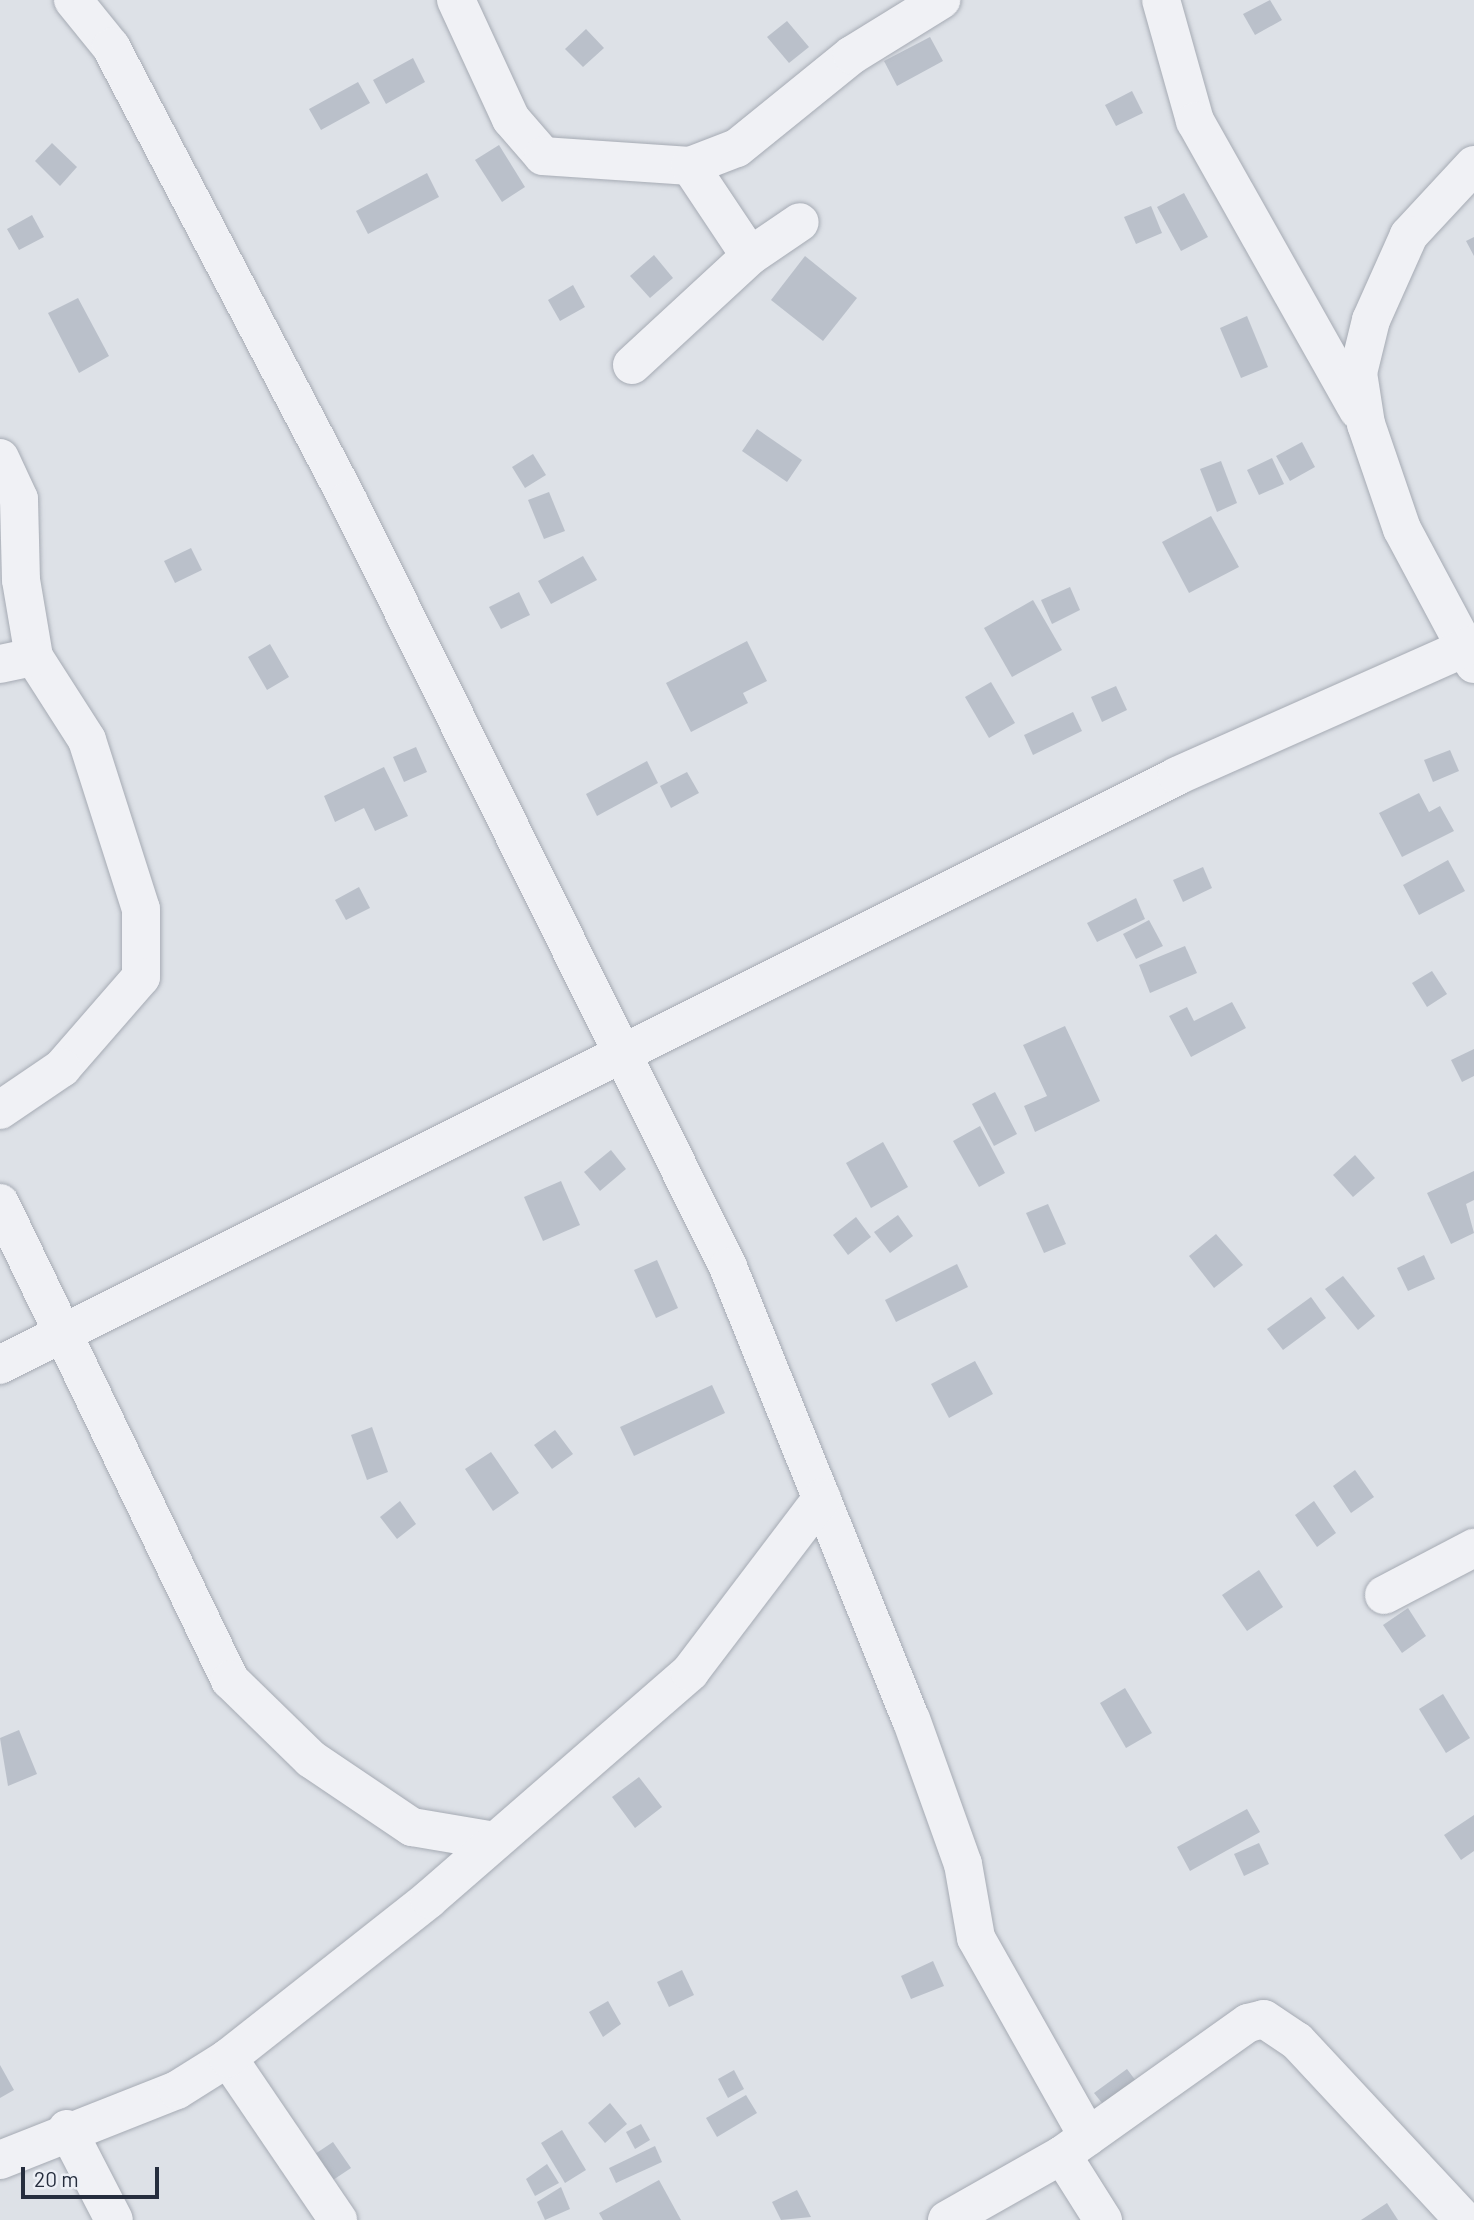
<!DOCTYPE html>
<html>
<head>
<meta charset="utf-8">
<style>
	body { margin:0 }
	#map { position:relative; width:1474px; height:2220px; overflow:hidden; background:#dde1e7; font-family:Barlow,sans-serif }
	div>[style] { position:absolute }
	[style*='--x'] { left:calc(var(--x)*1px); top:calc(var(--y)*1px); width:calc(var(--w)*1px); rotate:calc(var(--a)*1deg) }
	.building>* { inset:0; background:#bac0ca }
	.roads { filter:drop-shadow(0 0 2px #a6abb4) drop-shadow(0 0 2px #a6abb4) }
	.street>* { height:38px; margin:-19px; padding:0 19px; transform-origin:19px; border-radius:19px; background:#f0f1f5 }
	span { translate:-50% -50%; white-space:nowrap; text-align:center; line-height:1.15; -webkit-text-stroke:5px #eceff5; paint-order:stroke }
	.scale { position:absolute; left:21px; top:2167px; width:138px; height:32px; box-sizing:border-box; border:4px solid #262e3e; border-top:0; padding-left:9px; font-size:21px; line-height:24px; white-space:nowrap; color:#262e3e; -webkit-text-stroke:5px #eceff5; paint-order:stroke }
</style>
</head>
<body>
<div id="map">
	<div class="building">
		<div style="clip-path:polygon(1270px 0,1282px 20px,1255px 35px,1243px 14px)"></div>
		<div style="clip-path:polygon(787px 21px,809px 47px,789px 63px,767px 37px)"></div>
		<div style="clip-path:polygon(586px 29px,604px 48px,583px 67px,565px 49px)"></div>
		<div style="clip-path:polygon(930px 37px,943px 61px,897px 86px,884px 61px)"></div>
		<div style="clip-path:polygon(413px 58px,425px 82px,386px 104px,373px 80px)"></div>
		<div style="clip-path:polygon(358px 82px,370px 103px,321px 130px,309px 109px)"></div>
		<div style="clip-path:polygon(1132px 91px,1143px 113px,1116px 126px,1105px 105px)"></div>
		<div style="clip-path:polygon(52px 143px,77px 167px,60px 186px,35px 161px)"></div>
		<div style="clip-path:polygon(499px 145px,525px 187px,502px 202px,475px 160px)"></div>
		<div style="clip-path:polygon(427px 173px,439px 197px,368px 234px,356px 211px)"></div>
		<div style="clip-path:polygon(1184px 193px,1208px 237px,1181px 251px,1157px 207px)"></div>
		<div style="clip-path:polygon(1151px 206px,1162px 233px,1136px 244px,1124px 217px)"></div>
		<div style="clip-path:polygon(32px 215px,44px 237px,19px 250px,7px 229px)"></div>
		<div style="clip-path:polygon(1474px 237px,1474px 256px,1466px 241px)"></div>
		<div style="clip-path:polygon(654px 255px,673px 278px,650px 298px,630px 276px)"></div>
		<div style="clip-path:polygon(805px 256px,857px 298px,823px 341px,771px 300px)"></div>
		<div style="clip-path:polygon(573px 285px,585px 307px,560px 321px,548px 300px)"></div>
		<div style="clip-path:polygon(78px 298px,109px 356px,79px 373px,48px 313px)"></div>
		<div style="clip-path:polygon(1247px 316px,1268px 367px,1241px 378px,1220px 328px)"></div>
		<div style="clip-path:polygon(757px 429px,802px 460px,787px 482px,742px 451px)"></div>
		<div style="clip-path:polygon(1302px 442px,1315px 467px,1290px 481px,1276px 456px)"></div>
		<div style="clip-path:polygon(533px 454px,546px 475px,525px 488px,512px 467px)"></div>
		<div style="clip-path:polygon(1272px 458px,1284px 484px,1259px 495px,1247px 470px)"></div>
		<div style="clip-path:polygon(1221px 461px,1237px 503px,1217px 512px,1200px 469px)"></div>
		<div style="clip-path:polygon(549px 492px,565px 531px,544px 539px,528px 500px)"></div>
		<div style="clip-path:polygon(1211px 516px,1239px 567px,1189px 593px,1162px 542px)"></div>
		<div style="clip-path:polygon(191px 548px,202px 570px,175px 583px,164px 561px)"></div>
		<div style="clip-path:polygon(583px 556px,597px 580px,551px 604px,538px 581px)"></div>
		<div style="clip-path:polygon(1070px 587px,1080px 610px,1052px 624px,1041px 600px)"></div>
		<div style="clip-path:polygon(519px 592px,530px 615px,501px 629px,489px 607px)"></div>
		<div style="clip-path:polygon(1033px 600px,1062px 650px,1012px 677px,984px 628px)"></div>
		<div style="clip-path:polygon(747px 641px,767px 681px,743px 693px,748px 703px,691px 732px,666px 683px)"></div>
		<div style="clip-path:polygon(270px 644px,289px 677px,267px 690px,248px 657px)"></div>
		<div style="clip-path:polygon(991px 682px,1015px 723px,989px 738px,965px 697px)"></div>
		<div style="clip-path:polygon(1116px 686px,1127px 710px,1102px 722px,1091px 697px)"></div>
		<div style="clip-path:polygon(1073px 712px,1082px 731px,1033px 755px,1024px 735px)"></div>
		<div style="clip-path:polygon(416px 747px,427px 772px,404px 782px,393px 757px)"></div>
		<div style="clip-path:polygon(1450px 750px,1459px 771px,1433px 782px,1424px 760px)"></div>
		<div style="clip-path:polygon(647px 761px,658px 783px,597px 816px,586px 794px)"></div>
		<div style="clip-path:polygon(384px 767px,408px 816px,375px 831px,364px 808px,335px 822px,324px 796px)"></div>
		<div style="clip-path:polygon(687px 772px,699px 793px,671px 808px,660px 786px)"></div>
		<div style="clip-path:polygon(1419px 793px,1429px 812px,1440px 806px,1454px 831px,1402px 857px,1379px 813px)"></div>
		<div style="clip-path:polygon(1448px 860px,1465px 891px,1419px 915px,1403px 885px)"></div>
		<div style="clip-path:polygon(1203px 867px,1212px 888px,1183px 902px,1173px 880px)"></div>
		<div style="clip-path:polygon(359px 887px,370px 908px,346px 920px,335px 900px)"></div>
		<div style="clip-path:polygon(1136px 898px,1145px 919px,1097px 942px,1087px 923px)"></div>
		<div style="clip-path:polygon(1149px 920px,1163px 946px,1136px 959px,1123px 934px)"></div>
		<div style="clip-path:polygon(1185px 946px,1197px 973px,1150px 993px,1139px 965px)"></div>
		<div style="clip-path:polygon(1432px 971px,1447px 994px,1427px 1007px,1412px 983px)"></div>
		<div style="clip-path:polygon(1232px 1002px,1246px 1028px,1191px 1057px,1169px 1016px,1187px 1007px,1194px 1021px)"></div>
		<div style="clip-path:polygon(1065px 1026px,1100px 1101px,1035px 1132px,1024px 1106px,1047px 1096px,1023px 1045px)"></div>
		<div style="clip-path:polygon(1474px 1049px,1474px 1076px,1462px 1082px,1451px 1060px)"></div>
		<div style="clip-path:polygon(995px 1092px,1017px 1134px,994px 1146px,972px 1104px)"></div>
		<div style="clip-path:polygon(980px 1126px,1005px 1173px,979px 1187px,953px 1141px)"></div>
		<div style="clip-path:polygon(883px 1142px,908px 1187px,871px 1208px,846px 1163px)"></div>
		<div style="clip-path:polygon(611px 1150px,626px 1169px,600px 1191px,584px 1172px)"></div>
		<div style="clip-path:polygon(1355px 1155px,1375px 1178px,1353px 1197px,1333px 1175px)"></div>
		<div style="clip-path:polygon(1474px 1171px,1474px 1200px,1466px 1204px,1474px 1233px,1451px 1244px,1427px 1193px)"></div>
		<div style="clip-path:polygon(561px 1181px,580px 1225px,543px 1241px,524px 1197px)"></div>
		<div style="clip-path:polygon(1048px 1204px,1066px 1244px,1044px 1253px,1026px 1213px)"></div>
		<div style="clip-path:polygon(898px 1215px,913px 1236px,890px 1253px,874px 1232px)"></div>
		<div style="clip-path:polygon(856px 1217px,871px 1237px,848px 1255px,833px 1235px)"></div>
		<div style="clip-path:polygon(1216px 1234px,1243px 1265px,1214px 1288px,1189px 1256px)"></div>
		<div style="clip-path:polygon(1424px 1255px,1435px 1279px,1408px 1291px,1397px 1268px)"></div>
		<div style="clip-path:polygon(657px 1260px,678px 1308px,656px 1318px,634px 1270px)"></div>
		<div style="clip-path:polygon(957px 1264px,968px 1287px,896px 1322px,885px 1300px)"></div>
		<div style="clip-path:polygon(1343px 1276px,1375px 1316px,1358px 1330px,1325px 1289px)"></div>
		<div style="clip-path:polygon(1311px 1297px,1326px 1318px,1283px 1350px,1267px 1329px)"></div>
		<div style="clip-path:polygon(975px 1361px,993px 1394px,949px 1418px,931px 1384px)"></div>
		<div style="clip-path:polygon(712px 1385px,725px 1413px,634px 1456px,620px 1427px)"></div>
		<div style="clip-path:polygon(372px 1427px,388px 1472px,367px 1480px,351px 1435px)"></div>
		<div style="clip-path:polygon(555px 1430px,573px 1454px,552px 1469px,534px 1445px)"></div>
		<div style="clip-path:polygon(491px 1452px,519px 1493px,493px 1511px,465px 1469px)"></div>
		<div style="clip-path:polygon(1355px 1470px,1374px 1497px,1351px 1513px,1333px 1486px)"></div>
		<div style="clip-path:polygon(400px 1501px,416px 1524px,397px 1539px,380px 1517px)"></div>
		<div style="clip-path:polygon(1314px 1501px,1336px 1533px,1317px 1547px,1295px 1515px)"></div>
		<div style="clip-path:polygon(1259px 1570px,1283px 1607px,1247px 1631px,1222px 1595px)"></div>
		<div style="clip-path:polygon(1408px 1608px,1426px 1636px,1402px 1653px,1383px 1625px)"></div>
		<div style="clip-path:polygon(1125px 1688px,1152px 1733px,1126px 1748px,1100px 1703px)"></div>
		<div style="clip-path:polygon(1443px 1694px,1470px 1738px,1446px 1753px,1419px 1709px)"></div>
		<div style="clip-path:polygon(19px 1730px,37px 1774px,8px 1786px,0 1738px)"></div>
		<div style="clip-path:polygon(639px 1777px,662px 1807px,635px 1828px,612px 1797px)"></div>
		<div style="clip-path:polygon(1247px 1809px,1260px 1832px,1190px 1871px,1177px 1847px)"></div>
		<div style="clip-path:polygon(1474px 1815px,1474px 1851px,1461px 1860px,1444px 1835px)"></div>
		<div style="clip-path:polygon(1259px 1843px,1269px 1864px,1244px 1876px,1234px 1854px)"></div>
		<div style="clip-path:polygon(933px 1961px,944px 1986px,911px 1999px,901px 1976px)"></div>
		<div style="clip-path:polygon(682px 1970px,694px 1995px,669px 2007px,657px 1982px)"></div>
		<div style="clip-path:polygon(608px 2001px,621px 2024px,603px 2037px,589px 2012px)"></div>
		<div style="clip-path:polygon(0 2065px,14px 2090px,0 2098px)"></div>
		<div style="clip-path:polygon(1127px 2069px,1142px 2089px,1110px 2113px,1094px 2093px)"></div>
		<div style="clip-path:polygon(734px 2070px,744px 2089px,728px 2098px,718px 2079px)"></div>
		<div style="clip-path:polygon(746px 2095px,757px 2113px,717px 2137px,706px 2118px)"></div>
		<div style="clip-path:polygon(610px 2103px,627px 2124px,605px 2143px,588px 2123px)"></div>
		<div style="clip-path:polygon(641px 2124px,650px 2140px,635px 2149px,626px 2132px)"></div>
		<div style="clip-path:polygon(562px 2130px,586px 2170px,565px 2183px,541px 2143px)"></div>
		<div style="clip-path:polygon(333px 2142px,351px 2168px,330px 2182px,312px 2156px)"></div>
		<div style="clip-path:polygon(655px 2146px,662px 2162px,616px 2183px,609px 2168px)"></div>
		<div style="clip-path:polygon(547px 2164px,559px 2183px,535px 2196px,526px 2179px)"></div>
		<div style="clip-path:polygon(659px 2180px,681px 2220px,603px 2220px,599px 2213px)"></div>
		<div style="clip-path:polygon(561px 2187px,570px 2209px,545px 2220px,537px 2202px)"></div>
		<div style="clip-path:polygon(797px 2190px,811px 2217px,781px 2220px,772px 2202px)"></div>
		<div style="clip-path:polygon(1387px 2203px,1398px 2220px,1361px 2220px)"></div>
	</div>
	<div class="roads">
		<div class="street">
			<div style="--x:73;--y:0;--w:60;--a:51"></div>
			<div style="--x:111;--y:47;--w:511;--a:62.38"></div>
			<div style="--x:348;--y:500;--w:856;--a:63.64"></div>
			<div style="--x:728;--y:1267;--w:488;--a:68"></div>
			<div style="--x:911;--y:1719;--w:154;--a:70.3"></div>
			<div style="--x:963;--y:1864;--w:75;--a:80"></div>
			<div style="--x:976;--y:1938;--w:228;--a:60.6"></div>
			<div style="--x:456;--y:0;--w:131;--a:65.2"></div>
			<div style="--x:511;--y:119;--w:49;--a:49.1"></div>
			<div style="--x:543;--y:156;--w:147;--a:3.9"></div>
			<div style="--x:690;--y:166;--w:108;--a:56.3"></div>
			<div style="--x:1161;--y:0;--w:126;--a:74.3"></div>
			<div style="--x:1195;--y:121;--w:332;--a:60.6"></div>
			<div style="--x:1474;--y:165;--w:96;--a:132.9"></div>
			<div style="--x:1409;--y:235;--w:93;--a:114.1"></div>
			<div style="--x:1371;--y:320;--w:55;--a:103.8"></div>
			<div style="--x:1358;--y:373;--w:52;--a:81.1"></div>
			<div style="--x:1366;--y:424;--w:111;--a:71.1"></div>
			<div style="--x:1402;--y:529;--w:153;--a:61.9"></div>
			<div style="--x:690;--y:166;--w:50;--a:-21"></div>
			<div style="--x:737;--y:148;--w:148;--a:-39"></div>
			<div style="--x:852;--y:55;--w:105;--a:-31.7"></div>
			<div style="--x:632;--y:365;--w:161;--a:-42.7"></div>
			<div style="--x:750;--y:256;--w:60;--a:-34.2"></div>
			<div style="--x:0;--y:458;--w:45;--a:65.1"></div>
			<div style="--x:19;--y:499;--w:81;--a:88.6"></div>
			<div style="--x:21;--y:580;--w:78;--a:80.4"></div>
			<div style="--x:34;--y:657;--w:98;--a:57.4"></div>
			<div style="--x:87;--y:740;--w:177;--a:72.3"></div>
			<div style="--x:141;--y:909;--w:68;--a:90"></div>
			<div style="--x:141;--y:977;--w:121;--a:131"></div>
			<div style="--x:62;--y:1068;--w:75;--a:145.9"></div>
			<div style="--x:0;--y:664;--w:35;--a:-12"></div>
			<div style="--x:0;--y:1203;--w:530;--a:64.26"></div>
			<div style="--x:230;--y:1680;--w:113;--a:44.3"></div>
			<div style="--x:311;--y:1759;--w:122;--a:34"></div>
			<div style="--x:412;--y:1827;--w:84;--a:9.6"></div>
			<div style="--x:0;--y:1365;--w:1316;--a:-26.58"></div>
			<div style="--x:1177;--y:776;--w:325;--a:-24"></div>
			<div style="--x:1384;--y:1595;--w:102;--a:-27.6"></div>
			<div style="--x:228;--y:2058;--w:196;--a:55.8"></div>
			<div style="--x:67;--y:2129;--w:102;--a:62.7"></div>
			<div style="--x:1062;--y:2155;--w:77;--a:57.8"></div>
			<div style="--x:0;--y:2160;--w:190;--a:-21.6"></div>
			<div style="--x:177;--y:2090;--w:60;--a:-32.1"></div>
			<div style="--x:228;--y:2058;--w:256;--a:-38.3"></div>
			<div style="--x:429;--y:1899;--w:346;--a:-41"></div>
			<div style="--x:690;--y:1672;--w:218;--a:-52.8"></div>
			<div style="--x:947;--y:2220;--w:132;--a:-29.5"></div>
			<div style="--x:1062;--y:2155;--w:228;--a:-35.4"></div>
			<div style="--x:1248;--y:2023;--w:16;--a:-14"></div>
			<div style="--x:1264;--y:2019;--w:40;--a:34"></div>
			<div style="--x:1297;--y:2041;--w:245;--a:47"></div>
		</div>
	</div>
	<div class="scale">20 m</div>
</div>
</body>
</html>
